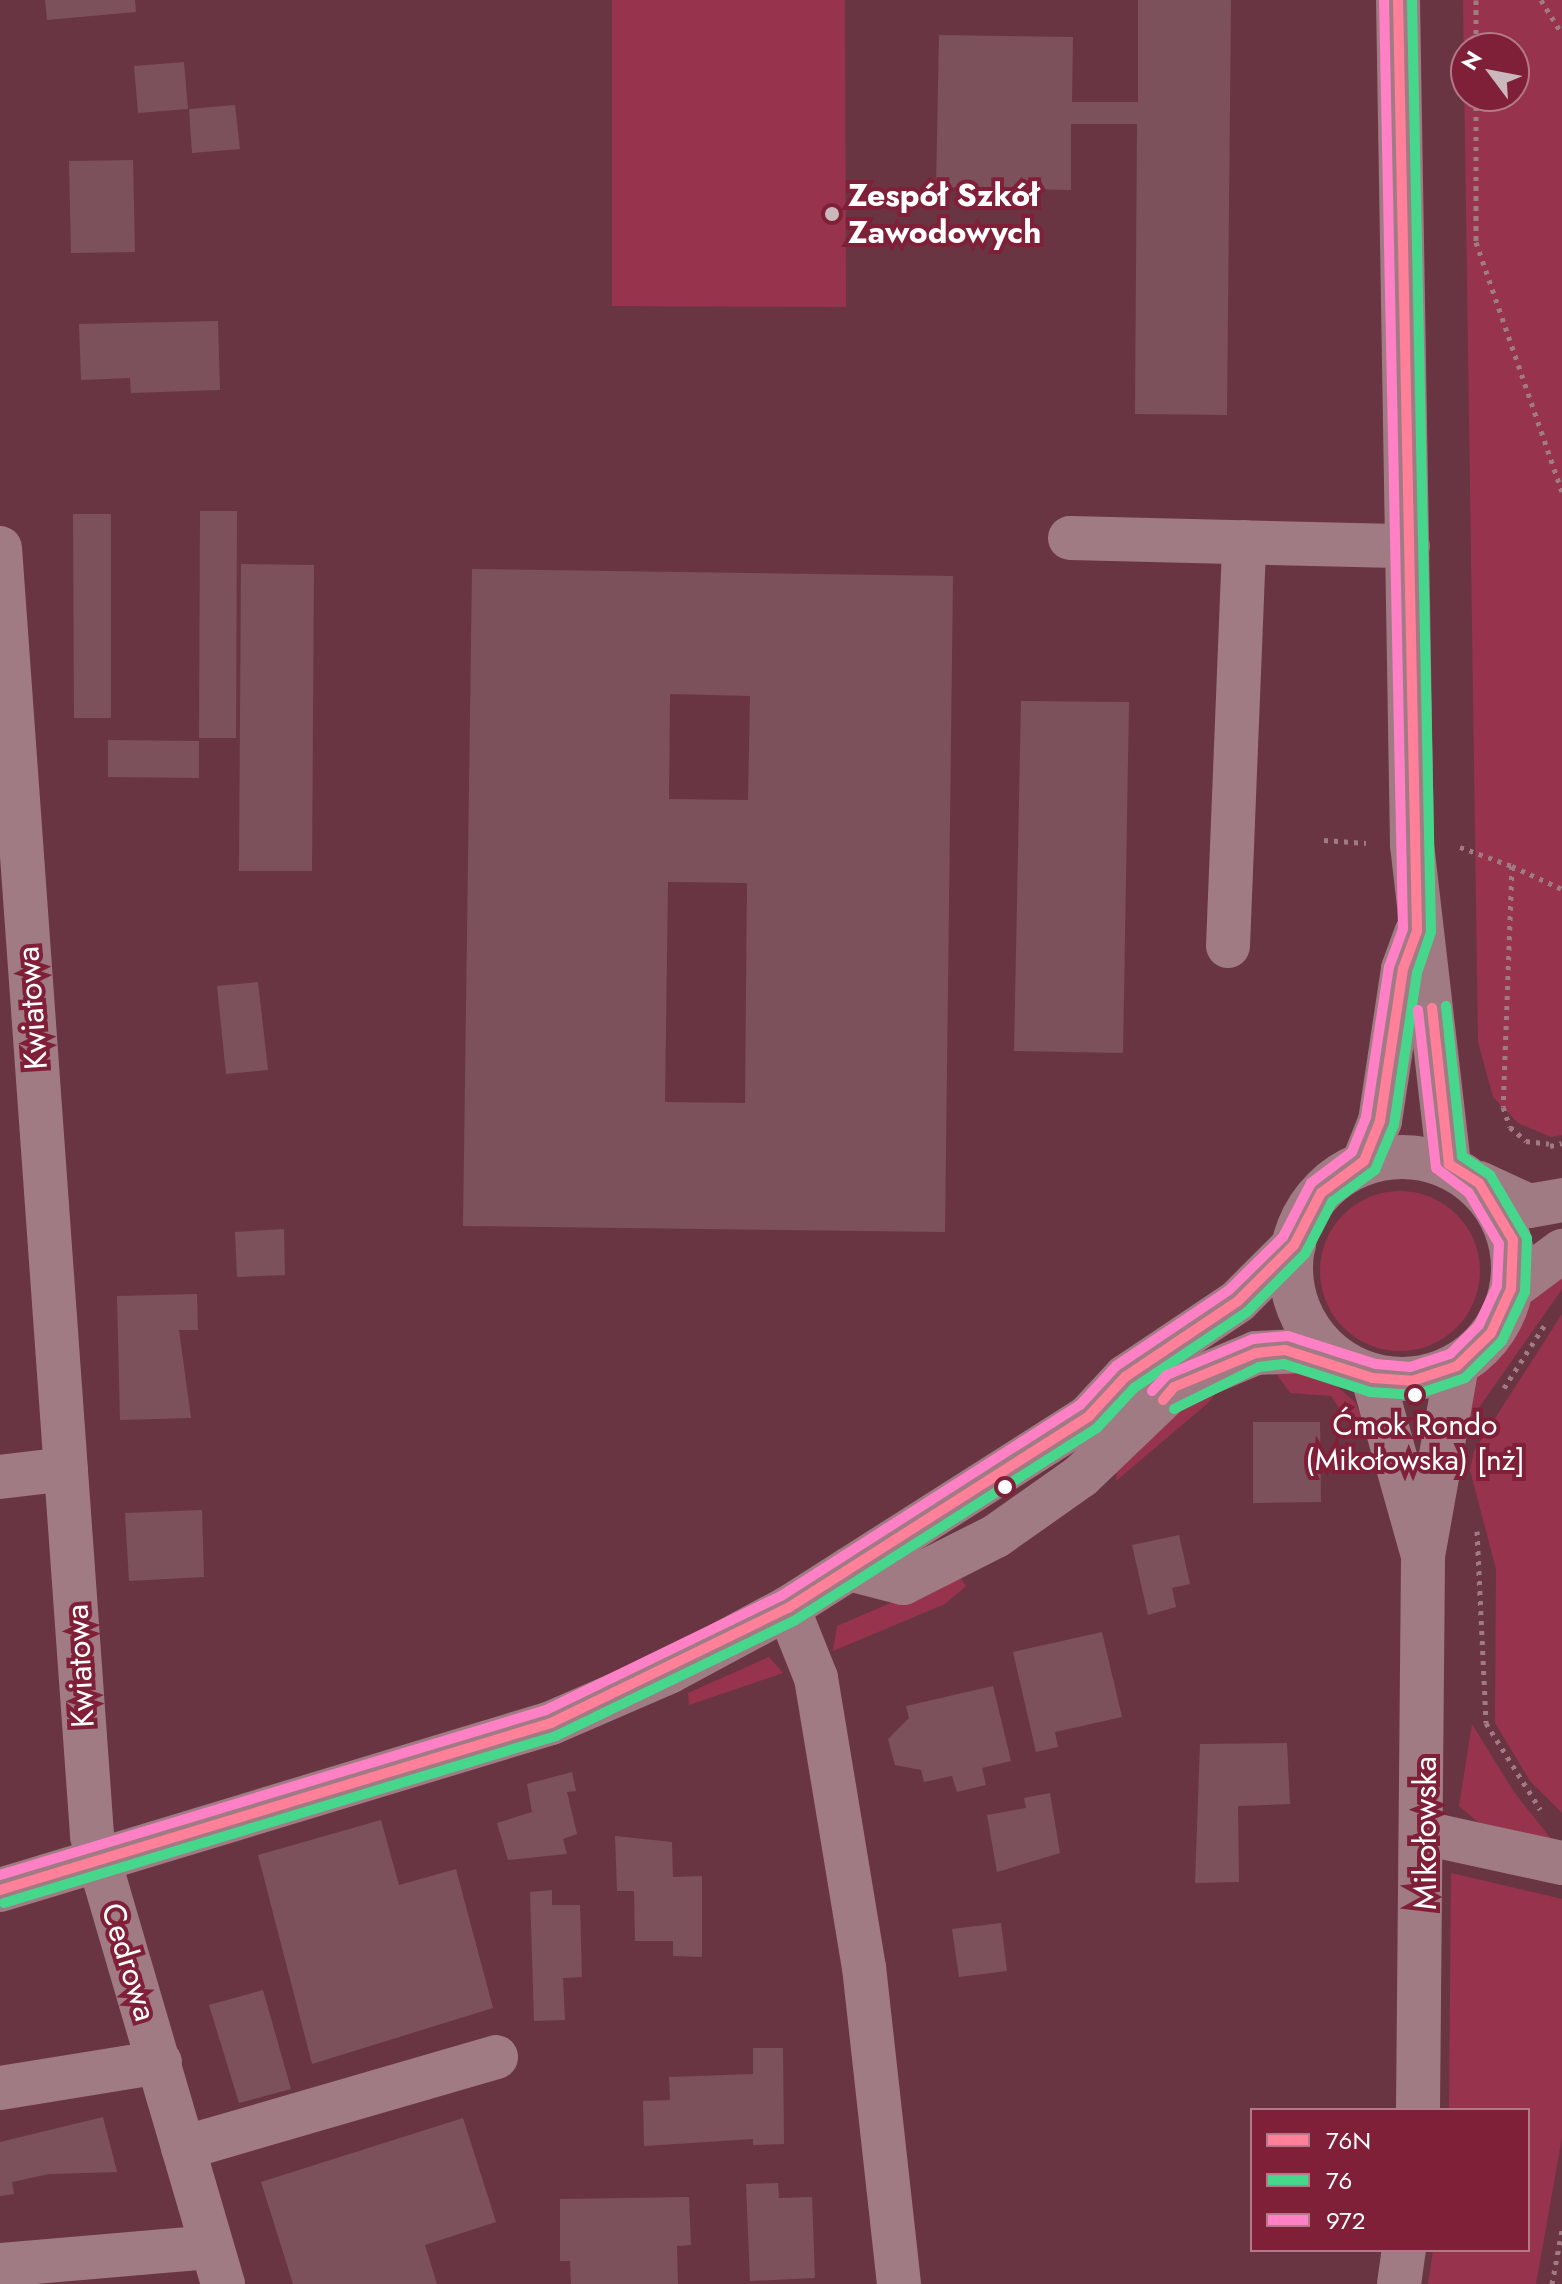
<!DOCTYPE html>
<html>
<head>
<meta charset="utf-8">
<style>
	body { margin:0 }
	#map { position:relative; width:1562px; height:2284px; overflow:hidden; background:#6a3542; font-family:Jost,sans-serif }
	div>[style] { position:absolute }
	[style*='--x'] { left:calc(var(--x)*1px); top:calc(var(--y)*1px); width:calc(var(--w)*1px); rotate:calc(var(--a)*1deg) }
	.green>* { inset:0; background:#98334e }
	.round { border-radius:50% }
	.building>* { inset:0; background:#7c515c }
	.path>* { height:5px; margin-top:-2.5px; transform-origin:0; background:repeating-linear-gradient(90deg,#a07b84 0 4px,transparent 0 10px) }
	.minor>* { height:44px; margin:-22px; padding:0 22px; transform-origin:22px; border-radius:22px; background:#a07b84 }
	.minor>.ring { margin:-22px; padding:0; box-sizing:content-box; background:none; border:44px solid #a07b84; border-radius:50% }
	.bus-1>* { height:10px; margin:-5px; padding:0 5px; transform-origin:5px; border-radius:5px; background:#ff8098 }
	.bus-2>* { height:10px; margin:-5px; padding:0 5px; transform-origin:5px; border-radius:5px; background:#46d78d }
	.bus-3>* { height:10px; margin:-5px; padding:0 5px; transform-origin:5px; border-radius:5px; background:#ff80c5 }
	.dots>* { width:22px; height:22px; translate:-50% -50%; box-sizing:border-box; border:4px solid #801f38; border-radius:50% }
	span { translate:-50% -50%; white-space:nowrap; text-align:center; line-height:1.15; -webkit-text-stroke:8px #801f38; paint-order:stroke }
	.bus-label { font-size:30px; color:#fff }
	.poi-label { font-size:32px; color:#fff; font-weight:700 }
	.left { translate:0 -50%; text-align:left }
	.street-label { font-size:32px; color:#fff }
	.legend { position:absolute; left:1250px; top:2108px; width:280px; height:144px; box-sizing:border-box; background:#801f38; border:2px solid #b37988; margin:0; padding:10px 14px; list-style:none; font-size:24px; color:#fff }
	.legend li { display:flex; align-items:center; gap:16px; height:40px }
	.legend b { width:40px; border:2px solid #b37988 }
	.north { position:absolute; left:1450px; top:32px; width:80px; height:80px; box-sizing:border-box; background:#801f38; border:2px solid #b37988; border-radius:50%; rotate:302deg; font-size:22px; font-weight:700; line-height:32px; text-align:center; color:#fff }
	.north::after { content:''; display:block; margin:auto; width:28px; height:36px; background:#cbb8bd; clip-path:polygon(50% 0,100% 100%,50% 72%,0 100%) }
</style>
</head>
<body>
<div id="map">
	<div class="green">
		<div style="clip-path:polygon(612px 0,845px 0,846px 307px,612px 306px)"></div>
		<div style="clip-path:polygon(evenodd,1463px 0,1562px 0,1562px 1135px,1551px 1137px,1518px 1123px,1493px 1097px,1478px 1042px,1463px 0,1466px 48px,1514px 48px,1514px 96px,1466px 96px,1466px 48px)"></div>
		<div class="round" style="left:1320px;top:1191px;width:160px;height:160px"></div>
		<div style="clip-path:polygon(1562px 1277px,1562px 1289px,1459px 1436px,1476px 1380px,1535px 1297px)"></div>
		<div style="clip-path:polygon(1562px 1314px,1562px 1813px,1530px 1781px,1495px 1723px,1496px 1569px,1470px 1470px,1474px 1451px)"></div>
		<div style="clip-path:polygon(1271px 1366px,1326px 1377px,1355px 1402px,1371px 1439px,1354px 1430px,1331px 1396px,1290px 1393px)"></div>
		<div style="clip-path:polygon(1224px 1383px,1208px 1403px,1116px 1481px,1117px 1470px,1180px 1408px)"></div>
		<div style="clip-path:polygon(958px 1574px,966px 1586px,945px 1604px,833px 1651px,837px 1626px)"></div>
		<div style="clip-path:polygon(769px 1657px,783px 1673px,689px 1705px,688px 1693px)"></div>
		<div style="clip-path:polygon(1472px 1724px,1514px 1792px,1552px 1840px,1478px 1822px,1459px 1806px)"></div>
		<div style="clip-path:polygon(1451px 1873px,1562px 1899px,1562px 2137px,1536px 2284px,1428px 2284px,1433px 2250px,1528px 2250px,1528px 2110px,1449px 2110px)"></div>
	</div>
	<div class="building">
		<div style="clip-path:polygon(45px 0,135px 0,136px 12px,47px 20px)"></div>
		<div style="clip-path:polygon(1138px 0,1231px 0,1227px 415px,1135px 414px,1137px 124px,1071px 124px,1071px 190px,936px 187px,939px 35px,1073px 37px,1072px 102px,1138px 102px)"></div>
		<div style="clip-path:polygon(184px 62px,188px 109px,138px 113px,134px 66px)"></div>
		<div style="clip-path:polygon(235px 105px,240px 149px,192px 153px,189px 109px)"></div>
		<div style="clip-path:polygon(133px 160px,135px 252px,71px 253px,69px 161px)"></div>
		<div style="clip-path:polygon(218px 321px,220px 390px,131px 393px,130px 378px,81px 380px,79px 324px)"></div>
		<div style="clip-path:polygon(200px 511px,237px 511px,236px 738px,199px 738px)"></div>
		<div style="clip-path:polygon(73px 514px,111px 514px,111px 718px,74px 718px)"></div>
		<div style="clip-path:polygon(241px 564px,314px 565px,312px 871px,239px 871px)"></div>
		<div style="clip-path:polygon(evenodd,472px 569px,953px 576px,945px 1232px,463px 1226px,472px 569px,670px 694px,750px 696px,748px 800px,669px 799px,670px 694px,472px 569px,668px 882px,747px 883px,745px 1103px,665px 1102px,668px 882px)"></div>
		<div style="clip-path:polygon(1021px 701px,1129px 702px,1123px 1053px,1014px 1051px)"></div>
		<div style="clip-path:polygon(108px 740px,199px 741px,199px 778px,108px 777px)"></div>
		<div style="clip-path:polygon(258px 982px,268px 1070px,226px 1074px,217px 986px)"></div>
		<div style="clip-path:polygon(284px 1229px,285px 1275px,237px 1277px,235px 1232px)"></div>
		<div style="clip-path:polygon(197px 1294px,198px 1330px,179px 1330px,191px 1418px,120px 1420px,117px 1296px)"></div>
		<div style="clip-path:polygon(1253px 1422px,1320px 1422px,1321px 1502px,1253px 1503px)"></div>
		<div style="clip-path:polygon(202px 1510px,204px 1577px,129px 1581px,125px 1513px)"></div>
		<div style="clip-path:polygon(1179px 1535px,1190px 1584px,1172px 1588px,1176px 1607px,1148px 1615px,1132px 1545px)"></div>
		<div style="clip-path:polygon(1102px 1632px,1122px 1717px,1055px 1732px,1058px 1747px,1036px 1752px,1013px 1652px)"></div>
		<div style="clip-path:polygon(993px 1686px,1011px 1761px,982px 1768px,986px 1785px,957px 1792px,952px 1776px,924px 1782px,921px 1770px,895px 1765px,888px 1739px,909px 1718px,906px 1706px)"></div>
		<div style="clip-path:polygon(1287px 1743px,1290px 1804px,1238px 1806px,1239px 1882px,1195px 1883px,1200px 1744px)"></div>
		<div style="clip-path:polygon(572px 1772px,576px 1791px,567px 1792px,577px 1834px,563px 1839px,567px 1854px,508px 1860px,497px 1823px,532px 1812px,527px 1784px)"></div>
		<div style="clip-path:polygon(1050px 1793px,1060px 1853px,997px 1872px,987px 1815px,1026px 1808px,1024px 1798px)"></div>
		<div style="clip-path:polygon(381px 1820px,399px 1885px,456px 1869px,493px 2008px,312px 2064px,258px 1855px)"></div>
		<div style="clip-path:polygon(615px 1836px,672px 1842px,673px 1877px,702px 1876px,702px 1957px,673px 1956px,673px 1941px,635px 1941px,634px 1891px,617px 1891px)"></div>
		<div style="clip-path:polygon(552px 1890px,552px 1905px,580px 1905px,582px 1977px,563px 1978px,565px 2020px,534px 2021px,530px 1892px)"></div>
		<div style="clip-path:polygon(1001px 1923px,1007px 1971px,959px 1977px,952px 1929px)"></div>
		<div style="clip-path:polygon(263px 1990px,291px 2089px,239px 2103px,209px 2005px)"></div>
		<div style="clip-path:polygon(753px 2048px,783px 2048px,784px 2144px,753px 2145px,753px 2139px,644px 2146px,643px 2101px,670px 2100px,669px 2077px,753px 2074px)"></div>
		<div style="clip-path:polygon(103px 2117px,117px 2172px,49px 2174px,12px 2182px,14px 2194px,0 2196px,0 2142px)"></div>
		<div style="clip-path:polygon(463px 2118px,496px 2222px,425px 2245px,437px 2284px,293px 2284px,261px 2182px)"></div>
		<div style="clip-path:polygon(778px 2183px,779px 2198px,812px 2197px,815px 2278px,750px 2281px,746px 2184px)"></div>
		<div style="clip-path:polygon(689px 2197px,691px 2245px,677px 2246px,678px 2284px,571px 2284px,570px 2261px,560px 2261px,560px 2199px)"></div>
	</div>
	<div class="path">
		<div style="--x:1476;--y:0;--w:48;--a:90"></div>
		<div style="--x:1541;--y:0;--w:39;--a:58"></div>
		<div style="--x:1476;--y:96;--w:146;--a:90"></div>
		<div style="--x:1476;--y:242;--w:264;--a:71"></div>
		<div style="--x:1324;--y:840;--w:42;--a:4.1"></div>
		<div style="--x:1460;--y:847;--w:55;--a:20.1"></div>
		<div style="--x:1512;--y:866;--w:241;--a:92.1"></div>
		<div style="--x:1503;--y:1107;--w:21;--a:71"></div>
		<div style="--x:1510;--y:1127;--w:21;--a:41"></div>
		<div style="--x:1526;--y:1141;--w:23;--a:7"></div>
		<div style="--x:1512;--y:866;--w:55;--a:24.7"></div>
		<div style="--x:1550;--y:1146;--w:12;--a:-14"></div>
		<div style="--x:1504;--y:1388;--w:74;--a:-57.2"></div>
		<div style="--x:1477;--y:1531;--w:192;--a:87.3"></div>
		<div style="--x:1486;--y:1723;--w:102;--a:57.9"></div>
		<div style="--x:1552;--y:2284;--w:55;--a:-79.5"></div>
	</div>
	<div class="minor">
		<div style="--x:1398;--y:0;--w:845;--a:89.05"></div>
		<div style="--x:1412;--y:845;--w:321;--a:83.4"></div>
		<div style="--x:1070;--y:538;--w:338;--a:1.4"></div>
		<div style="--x:0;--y:548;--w:1291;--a:85.91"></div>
		<div style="--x:92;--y:1836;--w:467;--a:73.7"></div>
		<div style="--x:1228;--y:946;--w:404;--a:-87.7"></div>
		<div class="ring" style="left:1291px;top:1157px;width:178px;height:178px"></div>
		<div style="--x:1364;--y:1161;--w:43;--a:-68.2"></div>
		<div style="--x:1380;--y:1121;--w:154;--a:-81.4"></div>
		<div style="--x:1403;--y:969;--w:38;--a:-70"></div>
		<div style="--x:1479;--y:1183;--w:55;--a:24.7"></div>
		<div style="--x:1529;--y:1206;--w:34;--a:-10"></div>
		<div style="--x:1511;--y:1289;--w:64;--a:-36.7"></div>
		<div style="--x:1373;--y:1378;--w:185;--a:74.3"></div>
		<div style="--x:1149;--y:1398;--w:116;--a:-22.8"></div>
		<div style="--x:1256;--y:1353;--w:45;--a:-2.5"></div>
		<div style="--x:1301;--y:1351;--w:34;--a:15"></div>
		<div style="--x:0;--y:1477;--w:66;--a:-6.9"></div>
		<div style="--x:849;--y:1569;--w:56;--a:14.5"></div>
		<div style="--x:903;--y:1583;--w:104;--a:-26.8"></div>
		<div style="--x:996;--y:1536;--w:104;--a:-35.2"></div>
		<div style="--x:1081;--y:1476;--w:129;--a:-43.7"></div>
		<div style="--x:788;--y:1608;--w:75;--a:68.2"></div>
		<div style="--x:816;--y:1678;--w:293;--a:80.6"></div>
		<div style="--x:864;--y:1967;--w:319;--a:83.7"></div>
		<div style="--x:1424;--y:1833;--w:141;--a:12.3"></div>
		<div style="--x:0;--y:1890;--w:576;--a:-16.86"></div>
		<div style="--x:551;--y:1723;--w:129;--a:-23.4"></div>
		<div style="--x:669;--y:1672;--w:135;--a:-28.3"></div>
		<div style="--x:788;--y:1608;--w:357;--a:-32.5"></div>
		<div style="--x:1089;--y:1416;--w:53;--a:-47.3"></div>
		<div style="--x:1125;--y:1377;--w:136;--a:-33.9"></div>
		<div style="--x:1238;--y:1301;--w:79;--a:-45"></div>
		<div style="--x:0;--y:2088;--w:162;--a:-9.2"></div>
		<div style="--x:1418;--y:2110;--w:554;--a:-89.48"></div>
		<div style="--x:1423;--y:1556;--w:193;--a:-79.9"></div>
		<div style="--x:183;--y:2148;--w:326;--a:-16.2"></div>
		<div style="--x:0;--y:2265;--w:210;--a:-4.9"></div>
		<div style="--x:1399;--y:2284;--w:34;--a:-82"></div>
	</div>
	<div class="bus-1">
		<div style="--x:1163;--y:1400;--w:17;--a:-50"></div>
		<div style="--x:1174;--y:1387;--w:89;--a:-22.5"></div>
		<div style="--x:1256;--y:1353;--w:29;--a:-6"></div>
		<div style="--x:1285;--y:1350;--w:92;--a:17.7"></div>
		<div style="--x:1373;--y:1378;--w:39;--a:4"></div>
		<div style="--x:1412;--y:1381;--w:47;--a:-18.4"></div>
		<div style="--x:1457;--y:1366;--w:47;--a:-44.1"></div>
		<div style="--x:1491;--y:1333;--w:48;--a:-65.6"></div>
		<div style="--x:1511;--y:1289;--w:49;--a:-87.7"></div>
		<div style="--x:1513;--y:1240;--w:66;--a:-120.8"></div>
		<div style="--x:1479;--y:1183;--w:36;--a:-148"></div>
		<div style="--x:1449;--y:1164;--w:157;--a:-96.2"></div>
		<div style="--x:0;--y:1890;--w:576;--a:-16.86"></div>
		<div style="--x:551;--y:1723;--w:263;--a:-25.9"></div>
		<div style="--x:788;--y:1608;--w:357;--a:-32.5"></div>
		<div style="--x:1089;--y:1416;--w:53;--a:-47.3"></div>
		<div style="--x:1125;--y:1377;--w:136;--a:-33.9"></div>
		<div style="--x:1238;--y:1301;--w:79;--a:-45"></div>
		<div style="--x:1294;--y:1245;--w:59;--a:-62.6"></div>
		<div style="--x:1321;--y:1193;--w:54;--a:-36.7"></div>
		<div style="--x:1364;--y:1161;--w:43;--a:-68.2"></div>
		<div style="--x:1380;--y:1121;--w:154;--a:-81.4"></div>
		<div style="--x:1403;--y:969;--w:40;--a:-69.8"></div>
		<div style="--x:1417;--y:931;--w:931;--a:-91.17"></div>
	</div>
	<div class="bus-2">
		<div style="--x:1174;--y:1409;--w:95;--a:-26.3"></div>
		<div style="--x:1259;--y:1367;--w:25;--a:-7"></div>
		<div style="--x:1284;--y:1364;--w:90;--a:18"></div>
		<div style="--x:1370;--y:1392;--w:45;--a:3.8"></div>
		<div style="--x:1415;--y:1395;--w:53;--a:-18.8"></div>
		<div style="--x:1465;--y:1378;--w:52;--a:-45"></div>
		<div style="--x:1502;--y:1341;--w:54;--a:-64.9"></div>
		<div style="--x:1525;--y:1292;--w:54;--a:-87.9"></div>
		<div style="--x:1527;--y:1238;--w:73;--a:-120.4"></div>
		<div style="--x:1490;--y:1175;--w:34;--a:-146"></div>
		<div style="--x:1462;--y:1156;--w:151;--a:-96.1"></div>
		<div style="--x:4;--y:1903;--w:577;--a:-16.83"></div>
		<div style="--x:556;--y:1736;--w:264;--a:-25.8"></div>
		<div style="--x:794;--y:1621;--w:359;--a:-32.5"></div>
		<div style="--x:1097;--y:1428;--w:54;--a:-47.2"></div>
		<div style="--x:1134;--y:1388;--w:136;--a:-33.9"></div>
		<div style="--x:1247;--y:1312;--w:82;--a:-45"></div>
		<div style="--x:1305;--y:1254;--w:59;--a:-62.6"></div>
		<div style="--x:1332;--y:1202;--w:54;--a:-36.7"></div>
		<div style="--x:1375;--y:1170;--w:49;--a:-67.1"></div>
		<div style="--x:1394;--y:1125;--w:154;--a:-81.4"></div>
		<div style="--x:1417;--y:973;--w:43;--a:-71.1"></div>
		<div style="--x:1431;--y:932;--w:932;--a:-91.17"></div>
	</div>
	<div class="bus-3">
		<div style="--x:1152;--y:1391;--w:22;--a:-47"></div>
		<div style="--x:1167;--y:1375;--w:93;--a:-22.7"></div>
		<div style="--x:1253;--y:1339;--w:35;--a:-5"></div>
		<div style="--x:1288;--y:1336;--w:92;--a:17.7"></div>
		<div style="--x:1376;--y:1364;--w:34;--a:5"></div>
		<div style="--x:1410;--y:1367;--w:42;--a:-18"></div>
		<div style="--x:1450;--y:1354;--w:41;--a:-45"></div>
		<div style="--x:1479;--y:1325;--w:43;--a:-65.2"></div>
		<div style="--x:1497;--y:1286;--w:42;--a:-87.3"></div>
		<div style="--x:1499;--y:1244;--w:59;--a:-120.5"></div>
		<div style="--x:1469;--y:1193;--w:41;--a:-142.9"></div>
		<div style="--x:1436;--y:1168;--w:159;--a:-96.5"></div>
		<div style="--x:0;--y:1875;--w:570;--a:-16.81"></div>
		<div style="--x:546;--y:1710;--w:261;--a:-25.9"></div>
		<div style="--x:781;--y:1596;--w:355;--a:-32.6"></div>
		<div style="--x:1080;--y:1405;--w:53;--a:-47.3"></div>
		<div style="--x:1116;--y:1366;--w:136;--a:-33.9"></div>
		<div style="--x:1229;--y:1290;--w:76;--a:-44.5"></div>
		<div style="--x:1283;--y:1237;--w:61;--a:-62.6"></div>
		<div style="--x:1311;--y:1183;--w:51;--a:-37.1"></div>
		<div style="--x:1352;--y:1152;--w:38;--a:-68"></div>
		<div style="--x:1366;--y:1117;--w:152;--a:-81.3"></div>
		<div style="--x:1389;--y:967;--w:40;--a:-69.8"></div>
		<div style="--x:1403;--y:929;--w:929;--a:-91.17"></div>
	</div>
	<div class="dots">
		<div style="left:832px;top:214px;background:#cbb8bd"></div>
		<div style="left:1415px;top:1395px;background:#fff"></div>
		<div style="left:1005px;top:1487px;background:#fff"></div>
	</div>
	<div class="bus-label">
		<span style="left:1415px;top:1442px">Ćmok Rondo<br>(Mikołowska) [nż]</span>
	</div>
	<div class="poi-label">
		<span class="left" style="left:848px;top:214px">Zespół Szkół<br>Zawodowych</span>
	</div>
	<div class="street-label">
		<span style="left:32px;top:1008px;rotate:-94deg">Kwiatowa</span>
		<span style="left:80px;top:1666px;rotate:-93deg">Kwiatowa</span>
		<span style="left:1425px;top:1833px;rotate:-90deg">Mikołowska</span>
		<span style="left:129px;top:1962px;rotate:73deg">Cedrowa</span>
	</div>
	<ul class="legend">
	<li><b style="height:10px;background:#ff8098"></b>76N</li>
	<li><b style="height:10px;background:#46d78d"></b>76</li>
	<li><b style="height:10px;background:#ff80c5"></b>972</li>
	</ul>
	<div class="north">N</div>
</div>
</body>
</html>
